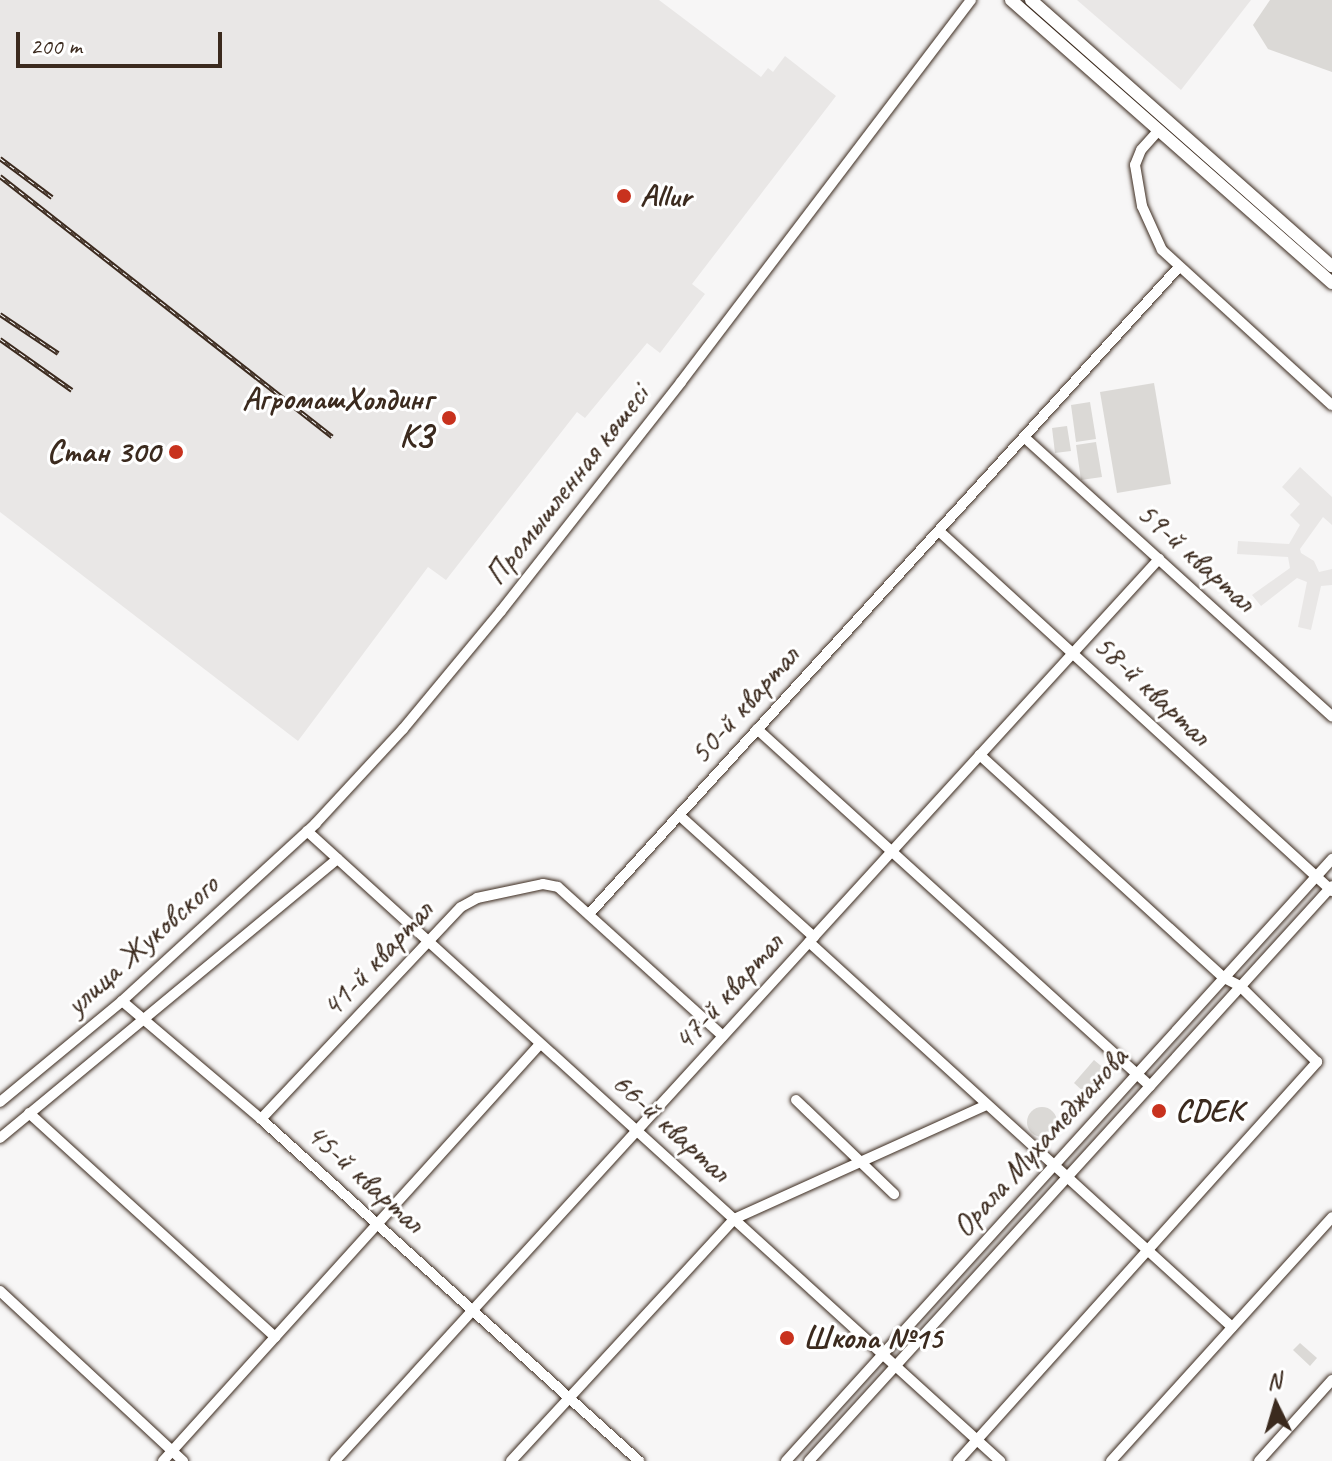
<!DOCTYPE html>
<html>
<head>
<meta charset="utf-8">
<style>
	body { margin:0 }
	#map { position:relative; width:1332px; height:1461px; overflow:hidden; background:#f7f6f6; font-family:Caveat,sans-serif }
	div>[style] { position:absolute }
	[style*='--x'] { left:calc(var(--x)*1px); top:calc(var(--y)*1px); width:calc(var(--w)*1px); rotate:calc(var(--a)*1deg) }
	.built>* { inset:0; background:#e9e7e6 }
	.green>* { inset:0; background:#dbd9d6 }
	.round { border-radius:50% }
	.roads { filter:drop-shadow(0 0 2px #3b2a1e) drop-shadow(0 0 2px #3b2a1e) }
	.minor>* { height:10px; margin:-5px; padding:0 5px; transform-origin:5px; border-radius:5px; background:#fff }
	.major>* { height:12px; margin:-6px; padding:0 6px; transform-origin:6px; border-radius:6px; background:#fff }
	.rail>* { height:5px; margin-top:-2.5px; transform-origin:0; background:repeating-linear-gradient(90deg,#fff 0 6px,#3b2a1e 0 12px); box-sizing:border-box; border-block:2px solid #3b2a1e }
	.dots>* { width:22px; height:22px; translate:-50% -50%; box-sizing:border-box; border:4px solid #fff; border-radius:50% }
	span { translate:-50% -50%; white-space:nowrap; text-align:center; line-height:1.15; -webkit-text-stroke:6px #fff; paint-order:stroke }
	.poi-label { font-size:32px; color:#3b2a1e; font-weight:700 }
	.left { translate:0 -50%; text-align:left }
	.right { translate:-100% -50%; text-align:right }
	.street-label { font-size:32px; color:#3b2a1e }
	.north { position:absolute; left:1236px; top:1365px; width:80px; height:80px; -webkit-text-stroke:6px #fff; paint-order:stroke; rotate:355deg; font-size:22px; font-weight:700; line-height:32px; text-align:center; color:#3b2a1e }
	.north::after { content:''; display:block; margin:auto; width:28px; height:36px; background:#3b2a1e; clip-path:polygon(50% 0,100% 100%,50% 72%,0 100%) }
	.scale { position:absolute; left:16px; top:32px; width:206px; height:36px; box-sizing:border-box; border:4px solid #3b2a1e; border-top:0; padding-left:10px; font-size:24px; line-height:28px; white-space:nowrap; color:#3b2a1e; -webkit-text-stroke:6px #fff; paint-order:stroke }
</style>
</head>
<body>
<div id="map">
	<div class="built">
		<div style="clip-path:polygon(0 0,659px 0,761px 77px,768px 68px,773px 72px,785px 56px,836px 96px,692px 284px,705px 294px,660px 353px,647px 343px,585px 418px,577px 412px,446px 580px,428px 567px,298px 741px,0 512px)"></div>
		<div style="clip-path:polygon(1077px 0,1251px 0,1181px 90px)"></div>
		<div style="clip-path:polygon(1300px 467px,1332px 497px,1332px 525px,1323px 517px,1300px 549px,1301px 553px,1314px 561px,1319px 572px,1332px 569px,1332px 585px,1321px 586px,1311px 630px,1298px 627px,1307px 582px,1297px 578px,1261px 606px,1252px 595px,1290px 568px,1288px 557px,1237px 554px,1238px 541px,1289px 544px,1300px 525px,1290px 515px,1300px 504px,1282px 487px)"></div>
	</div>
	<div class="green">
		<div style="clip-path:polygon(1270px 0,1332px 0,1332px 72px,1268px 49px,1253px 25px)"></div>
		<div style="clip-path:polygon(1154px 383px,1171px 484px,1117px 493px,1100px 392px)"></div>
		<div style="clip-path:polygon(1090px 402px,1096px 439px,1076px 442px,1071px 405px)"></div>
		<div style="clip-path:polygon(1067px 426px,1071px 451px,1055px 453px,1052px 428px)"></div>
		<div style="clip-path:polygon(1096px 442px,1102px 477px,1081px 480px,1076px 445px)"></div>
		<div style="clip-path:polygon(1094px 1060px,1106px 1070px,1085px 1093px,1074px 1083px)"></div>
		<div class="round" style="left:1027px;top:1107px;width:30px;height:30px"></div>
		<div style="clip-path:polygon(1300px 1343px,1317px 1358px,1310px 1366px,1293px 1350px)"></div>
	</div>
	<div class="roads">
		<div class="minor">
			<div style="--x:1158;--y:131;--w:25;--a:132"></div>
			<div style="--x:1141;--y:150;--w:16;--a:112"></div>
			<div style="--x:1135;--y:165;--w:42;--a:80.3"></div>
			<div style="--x:1142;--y:206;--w:48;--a:65.6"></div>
			<div style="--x:1162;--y:250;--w:230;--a:42.4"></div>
			<div style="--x:1024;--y:437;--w:416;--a:42.2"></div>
			<div style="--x:939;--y:531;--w:533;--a:42.49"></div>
			<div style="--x:757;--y:729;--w:531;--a:42.25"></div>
			<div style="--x:679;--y:815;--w:182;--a:42.1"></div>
			<div style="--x:307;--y:831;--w:937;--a:42.27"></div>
			<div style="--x:589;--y:914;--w:876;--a:-47.64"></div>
			<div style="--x:809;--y:942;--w:572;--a:42.31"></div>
			<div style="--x:122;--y:1001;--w:182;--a:40.3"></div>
			<div style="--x:261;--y:1119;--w:510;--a:42.14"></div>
			<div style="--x:796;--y:1100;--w:136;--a:43.8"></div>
			<div style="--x:0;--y:1102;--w:158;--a:-39.6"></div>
			<div style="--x:122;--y:1001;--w:263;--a:-42.5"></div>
			<div style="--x:316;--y:823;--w:128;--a:-47.2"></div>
			<div style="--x:403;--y:729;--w:153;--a:-50.3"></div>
			<div style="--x:501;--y:611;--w:291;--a:-51.8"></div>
			<div style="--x:681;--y:382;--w:480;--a:-52.8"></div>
			<div style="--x:29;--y:1113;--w:333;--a:42.3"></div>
			<div style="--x:261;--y:1119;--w:291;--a:-46.7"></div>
			<div style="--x:461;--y:907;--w:18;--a:-29"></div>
			<div style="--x:477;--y:898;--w:67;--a:-12"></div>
			<div style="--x:543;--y:884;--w:15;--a:11"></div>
			<div style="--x:558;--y:887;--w:222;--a:42.1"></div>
			<div style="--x:0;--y:1138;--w:438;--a:-39.6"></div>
			<div style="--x:0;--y:1291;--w:250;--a:42.9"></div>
			<div style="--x:163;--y:1461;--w:562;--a:-47.88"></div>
			<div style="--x:335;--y:1461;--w:1222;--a:-47.59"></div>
			<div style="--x:511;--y:1461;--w:329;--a:-47.3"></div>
			<div style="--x:734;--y:1219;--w:277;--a:-24.3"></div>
			<div style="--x:786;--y:1461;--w:813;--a:-47.79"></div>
			<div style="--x:809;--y:1461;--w:777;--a:-47.71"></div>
			<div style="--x:958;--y:1461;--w:537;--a:-48.02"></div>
			<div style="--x:1317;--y:1062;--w:108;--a:-135.4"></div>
			<div style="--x:1240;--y:986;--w:18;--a:-153"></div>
			<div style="--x:1224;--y:978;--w:331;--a:-137.6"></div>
			<div style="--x:1111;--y:1461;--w:329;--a:-47.8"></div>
			<div style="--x:1259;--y:1461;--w:109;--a:-48"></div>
		</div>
		<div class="major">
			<div style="--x:1011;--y:0;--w:428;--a:41.4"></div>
			<div style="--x:1031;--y:0;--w:402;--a:41.5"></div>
		</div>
	</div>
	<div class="rail">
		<div style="--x:0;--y:158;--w:65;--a:36.9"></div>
		<div style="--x:0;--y:176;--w:422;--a:38.1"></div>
		<div style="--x:0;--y:314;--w:70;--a:33.9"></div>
		<div style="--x:0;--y:339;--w:88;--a:35.3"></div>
	</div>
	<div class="dots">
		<div style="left:624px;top:196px;background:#c8321e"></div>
		<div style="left:449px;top:418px;background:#c8321e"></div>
		<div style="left:176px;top:452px;background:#c8321e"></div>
		<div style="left:1159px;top:1111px;background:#c8321e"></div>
		<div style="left:787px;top:1338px;background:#c8321e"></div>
	</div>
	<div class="poi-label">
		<span class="left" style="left:640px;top:196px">Allur</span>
		<span class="right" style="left:433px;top:418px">АгромашХолдинг<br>КЗ</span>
		<span class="right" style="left:160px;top:452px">Стан 300</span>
		<span class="left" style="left:1175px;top:1111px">CDEK</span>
		<span class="left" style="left:803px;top:1338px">Школа №15</span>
	</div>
	<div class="street-label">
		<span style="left:567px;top:485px;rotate:-52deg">Промышленная көшесі</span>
		<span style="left:1196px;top:557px;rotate:42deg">59-й квартал</span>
		<span style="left:1152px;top:690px;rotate:43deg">58-й квартал</span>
		<span style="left:744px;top:705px;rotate:-48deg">50-й квартал</span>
		<span style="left:142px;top:945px;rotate:-42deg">улица Жуковского</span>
		<span style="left:377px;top:959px;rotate:-47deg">41-й квартал</span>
		<span style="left:728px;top:992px;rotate:-48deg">47-й квартал</span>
		<span style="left:671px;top:1127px;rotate:42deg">66-й квартал</span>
		<span style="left:1040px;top:1142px;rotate:-48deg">Орала Мухамеджанова</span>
		<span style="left:365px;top:1178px;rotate:42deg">45-й квартал</span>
	</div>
	<div class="north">N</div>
	<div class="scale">200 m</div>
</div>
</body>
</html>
